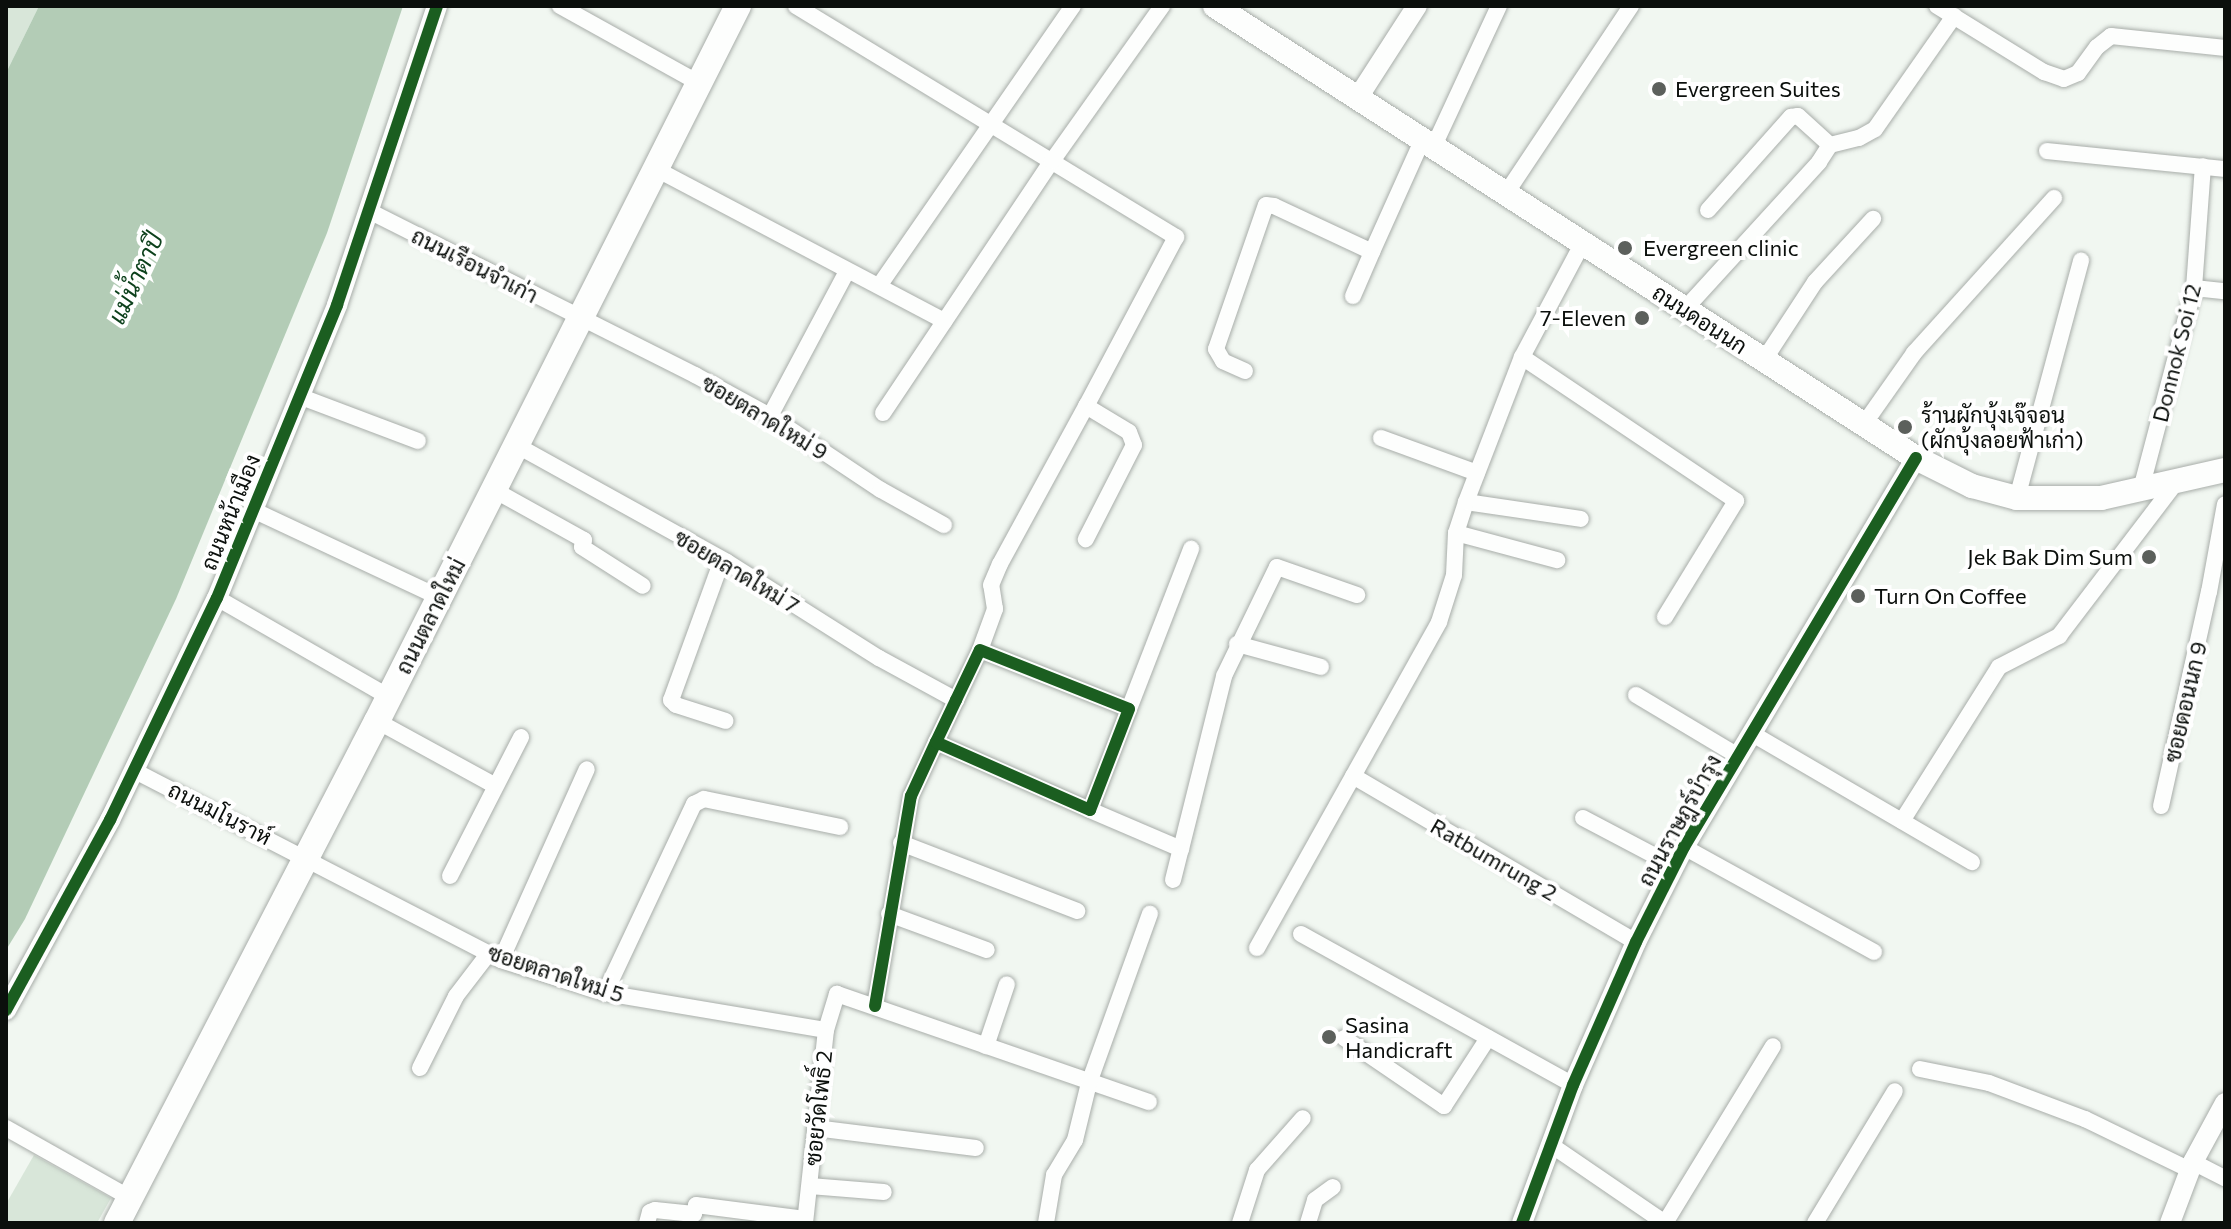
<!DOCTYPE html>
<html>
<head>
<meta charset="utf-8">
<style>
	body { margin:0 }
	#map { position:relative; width:2231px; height:1229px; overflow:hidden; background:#f1f7f1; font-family:Commissioner,Sarabun,sans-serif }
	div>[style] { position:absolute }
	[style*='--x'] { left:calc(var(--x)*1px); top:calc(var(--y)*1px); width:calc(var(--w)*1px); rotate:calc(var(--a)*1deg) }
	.green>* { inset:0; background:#d8e6d9 }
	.water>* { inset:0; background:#b3ccb6 }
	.roads { filter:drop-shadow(0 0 2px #a8ada9) drop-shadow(0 0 2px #a8ada9) }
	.minor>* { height:16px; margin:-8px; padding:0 8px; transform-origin:8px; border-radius:8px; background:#fdfefd }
	.tertiary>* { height:20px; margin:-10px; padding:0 10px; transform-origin:10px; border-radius:10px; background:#fdfefd }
	.secondary>* { height:24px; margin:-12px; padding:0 12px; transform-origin:12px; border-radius:12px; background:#fdfefd }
	.primary>* { height:26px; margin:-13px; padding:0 13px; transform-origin:13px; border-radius:13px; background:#fdfefd }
	.cycleway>* { height:12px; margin:-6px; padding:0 6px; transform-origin:6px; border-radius:6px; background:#1b5e20 }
	.dots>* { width:22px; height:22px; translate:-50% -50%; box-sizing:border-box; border:4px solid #fff; border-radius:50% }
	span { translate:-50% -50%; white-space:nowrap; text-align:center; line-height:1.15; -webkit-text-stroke:8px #fff; paint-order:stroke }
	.poi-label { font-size:22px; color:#0b0f0c }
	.left { translate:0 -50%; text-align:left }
	.right { translate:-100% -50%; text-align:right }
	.street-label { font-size:22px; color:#0b0f0c }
	.water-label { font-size:24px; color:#0d411c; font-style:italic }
	.frame { position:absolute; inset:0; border:8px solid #0b0f0c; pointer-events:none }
</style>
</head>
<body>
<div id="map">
	<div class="green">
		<div style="clip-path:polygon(6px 6px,39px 6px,6px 73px)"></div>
		<div style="clip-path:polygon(34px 1155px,111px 1198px,97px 1223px,6px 1223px,6px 1204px)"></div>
	</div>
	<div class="water">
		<div style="clip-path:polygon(39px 6px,403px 6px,327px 233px,176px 599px,25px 919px,6px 950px,6px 73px)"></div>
	</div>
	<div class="roads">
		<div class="minor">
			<div style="--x:560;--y:6;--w:159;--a:29"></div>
			<div style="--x:796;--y:6;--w:445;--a:31.3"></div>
			<div style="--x:1176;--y:237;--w:191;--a:118"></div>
			<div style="--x:1086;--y:406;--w:50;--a:31.2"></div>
			<div style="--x:1129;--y:432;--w:14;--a:69"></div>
			<div style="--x:1134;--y:445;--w:106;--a:117.1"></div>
			<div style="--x:1937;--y:6;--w:126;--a:31.7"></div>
			<div style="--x:2044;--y:72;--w:21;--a:19"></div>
			<div style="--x:2064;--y:79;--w:15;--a:-23"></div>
			<div style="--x:2078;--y:73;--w:32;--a:-54"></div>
			<div style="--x:2097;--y:47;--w:18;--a:-38"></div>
			<div style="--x:2111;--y:36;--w:115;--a:6"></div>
			<div style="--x:1433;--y:148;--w:157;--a:-65.1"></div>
			<div style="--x:2047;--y:151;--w:179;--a:5.8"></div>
			<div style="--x:656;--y:169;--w:326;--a:27.8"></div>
			<div style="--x:1505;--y:195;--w:227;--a:-56.3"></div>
			<div style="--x:1708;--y:210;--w:125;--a:-48.3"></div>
			<div style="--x:1791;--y:117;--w:7;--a:-8"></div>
			<div style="--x:1798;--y:116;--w:43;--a:42.2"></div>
			<div style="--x:369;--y:211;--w:365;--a:26.7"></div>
			<div style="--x:695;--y:375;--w:85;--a:28.7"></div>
			<div style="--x:770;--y:416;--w:133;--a:33.7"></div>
			<div style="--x:881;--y:490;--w:72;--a:29.1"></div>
			<div style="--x:879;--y:286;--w:341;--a:-55.3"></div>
			<div style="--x:2194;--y:288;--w:31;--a:6"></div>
			<div style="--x:1353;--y:296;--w:48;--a:-66.6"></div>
			<div style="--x:1685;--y:309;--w:199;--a:-47.6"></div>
			<div style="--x:1819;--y:162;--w:20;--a:-57"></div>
			<div style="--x:1830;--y:145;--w:30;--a:-14"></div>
			<div style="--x:1859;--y:138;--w:18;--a:-29"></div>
			<div style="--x:1875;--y:129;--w:138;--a:-55"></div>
			<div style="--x:1522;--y:357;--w:258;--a:33.9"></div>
			<div style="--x:1736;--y:501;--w:136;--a:121.5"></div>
			<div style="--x:1764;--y:360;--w:93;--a:-56.8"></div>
			<div style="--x:1815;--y:282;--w:86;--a:-47.4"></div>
			<div style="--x:1245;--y:371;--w:24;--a:-156"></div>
			<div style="--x:1223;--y:361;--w:14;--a:-120"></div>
			<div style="--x:1216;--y:349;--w:152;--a:-70.9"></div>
			<div style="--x:1266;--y:205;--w:8;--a:7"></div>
			<div style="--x:1274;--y:206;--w:108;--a:25.1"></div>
			<div style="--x:1372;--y:252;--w:122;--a:-65.8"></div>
			<div style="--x:299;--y:396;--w:127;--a:20.7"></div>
			<div style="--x:883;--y:413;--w:303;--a:-56.2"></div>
			<div style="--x:1052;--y:161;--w:190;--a:-54.6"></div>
			<div style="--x:770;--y:416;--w:164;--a:-62"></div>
			<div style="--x:1864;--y:424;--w:87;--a:-54.8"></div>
			<div style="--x:1914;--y:353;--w:209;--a:-47.9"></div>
			<div style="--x:1381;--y:438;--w:102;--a:20"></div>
			<div style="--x:516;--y:445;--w:241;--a:29"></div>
			<div style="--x:727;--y:562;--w:180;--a:32.3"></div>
			<div style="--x:879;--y:658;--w:88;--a:28.6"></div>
			<div style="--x:2141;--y:489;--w:208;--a:-75.2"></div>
			<div style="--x:2194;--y:288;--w:122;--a:-85.8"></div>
			<div style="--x:494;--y:490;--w:103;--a:29.1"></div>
			<div style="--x:584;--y:540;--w:7;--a:106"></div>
			<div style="--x:582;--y:547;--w:72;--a:32.6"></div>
			<div style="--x:2017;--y:498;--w:246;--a:-74.9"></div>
			<div style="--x:1466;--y:502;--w:116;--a:8.4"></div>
			<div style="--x:253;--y:510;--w:205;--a:25.1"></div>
			<div style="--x:1456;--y:533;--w:105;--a:15"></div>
			<div style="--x:722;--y:560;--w:149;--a:110"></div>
			<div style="--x:671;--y:700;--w:7;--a:45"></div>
			<div style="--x:676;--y:705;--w:52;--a:17.7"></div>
			<div style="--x:217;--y:598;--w:198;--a:29.9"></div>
			<div style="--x:1237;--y:644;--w:87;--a:15.3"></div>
			<div style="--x:980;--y:650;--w:44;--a:-69.9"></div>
			<div style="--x:995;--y:609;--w:24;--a:-99"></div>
			<div style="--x:991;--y:585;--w:23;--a:-67"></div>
			<div style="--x:1000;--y:564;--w:180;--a:-61.4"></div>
			<div style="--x:1636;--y:695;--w:119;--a:30.9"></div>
			<div style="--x:1129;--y:709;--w:172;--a:-68.8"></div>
			<div style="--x:377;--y:721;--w:133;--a:28.7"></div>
			<div style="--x:1751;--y:733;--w:256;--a:30.3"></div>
			<div style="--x:133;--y:770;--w:414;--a:27.3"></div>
			<div style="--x:501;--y:960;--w:109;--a:17.6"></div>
			<div style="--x:605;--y:993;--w:224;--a:9.5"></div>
			<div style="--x:1353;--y:776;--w:328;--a:30.4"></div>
			<div style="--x:2161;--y:806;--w:219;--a:-77.4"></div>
			<div style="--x:2209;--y:592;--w:89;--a:-79.7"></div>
			<div style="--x:1090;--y:810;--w:99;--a:23.2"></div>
			<div style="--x:1181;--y:849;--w:178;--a:-76"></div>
			<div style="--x:1224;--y:676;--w:121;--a:-64.1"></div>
			<div style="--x:1277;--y:567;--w:85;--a:19.3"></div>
			<div style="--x:1583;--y:818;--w:103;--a:27.8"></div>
			<div style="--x:1902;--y:821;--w:182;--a:-57.8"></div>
			<div style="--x:1999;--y:667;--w:68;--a:-27.3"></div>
			<div style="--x:2059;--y:636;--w:196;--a:-52.7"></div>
			<div style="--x:901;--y:843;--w:189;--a:21.1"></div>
			<div style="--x:1684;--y:847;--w:217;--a:28.9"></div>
			<div style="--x:450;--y:876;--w:156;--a:-62.9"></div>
			<div style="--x:1173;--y:880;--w:32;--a:-76"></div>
			<div style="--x:889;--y:914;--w:104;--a:20.2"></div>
			<div style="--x:1301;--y:934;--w:311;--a:29"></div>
			<div style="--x:1257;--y:948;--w:373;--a:-60.8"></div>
			<div style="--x:1439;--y:622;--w:49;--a:-72.3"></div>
			<div style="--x:1454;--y:575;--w:42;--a:-87.3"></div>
			<div style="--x:1456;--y:533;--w:33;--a:-72"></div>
			<div style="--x:1466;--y:502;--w:155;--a:-68.9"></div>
			<div style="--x:1522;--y:357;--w:128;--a:-62"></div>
			<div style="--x:501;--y:960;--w:209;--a:-65.8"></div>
			<div style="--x:605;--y:993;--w:209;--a:-64.8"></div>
			<div style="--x:694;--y:804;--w:11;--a:-27"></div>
			<div style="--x:704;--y:799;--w:139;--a:11.6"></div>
			<div style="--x:875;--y:1006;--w:213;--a:-80.3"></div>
			<div style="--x:911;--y:796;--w:60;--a:-65.2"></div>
			<div style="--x:936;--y:742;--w:47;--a:-64.5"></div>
			<div style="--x:956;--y:700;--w:55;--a:-64.4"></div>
			<div style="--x:980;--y:650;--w:160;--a:21.6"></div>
			<div style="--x:1129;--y:709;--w:108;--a:111.1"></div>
			<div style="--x:1090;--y:810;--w:168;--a:-156.2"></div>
			<div style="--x:1344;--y:1038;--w:121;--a:34.2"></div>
			<div style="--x:1444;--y:1106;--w:81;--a:-57.1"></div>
			<div style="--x:986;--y:1046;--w:65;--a:-71.3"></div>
			<div style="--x:420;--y:1068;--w:80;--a:-63.4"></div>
			<div style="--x:456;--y:996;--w:54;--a:-52.5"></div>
			<div style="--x:1920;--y:1069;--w:70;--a:11.5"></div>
			<div style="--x:1989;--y:1083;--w:103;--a:20.6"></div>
			<div style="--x:2085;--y:1119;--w:117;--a:25.9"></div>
			<div style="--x:6;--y:1128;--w:142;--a:29.4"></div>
			<div style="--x:815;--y:1128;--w:162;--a:7.1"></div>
			<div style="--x:1551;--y:1145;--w:138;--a:34.4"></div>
			<div style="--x:2193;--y:1162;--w:36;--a:27"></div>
			<div style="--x:810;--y:1186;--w:74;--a:4.6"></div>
			<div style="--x:647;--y:1223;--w:11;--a:-75"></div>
			<div style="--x:650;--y:1212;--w:5;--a:-22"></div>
			<div style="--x:655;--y:1210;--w:39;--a:6"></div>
			<div style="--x:694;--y:1214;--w:9;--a:-77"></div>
			<div style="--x:696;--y:1205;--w:110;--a:7.3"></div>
			<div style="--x:805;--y:1223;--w:194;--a:-83.8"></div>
			<div style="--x:826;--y:1030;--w:38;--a:-73"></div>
			<div style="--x:837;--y:994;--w:330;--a:19.1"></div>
			<div style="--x:1046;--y:1223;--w:49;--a:-80.5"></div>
			<div style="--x:1054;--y:1175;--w:41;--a:-59"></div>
			<div style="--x:1075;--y:1140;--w:59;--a:-76.2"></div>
			<div style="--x:1089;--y:1083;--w:180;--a:-70.2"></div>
			<div style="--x:1240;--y:1223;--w:56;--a:-72.2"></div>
			<div style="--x:1257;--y:1170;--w:69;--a:-48.5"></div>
			<div style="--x:1308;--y:1223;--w:24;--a:-73"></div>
			<div style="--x:1315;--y:1200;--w:22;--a:-36"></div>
			<div style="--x:1665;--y:1223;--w:207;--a:-58.6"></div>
			<div style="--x:1815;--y:1223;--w:154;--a:-58.8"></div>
		</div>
		<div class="tertiary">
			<div style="--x:1357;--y:99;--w:111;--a:-57.2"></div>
			<div style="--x:6;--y:1010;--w:217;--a:-61.3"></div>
			<div style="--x:110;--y:820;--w:246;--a:-64.3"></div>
			<div style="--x:217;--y:598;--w:317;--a:-67.7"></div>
			<div style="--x:337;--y:305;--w:315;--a:-71.5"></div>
			<div style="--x:1522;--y:1223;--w:147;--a:-69.7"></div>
			<div style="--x:1573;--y:1085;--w:156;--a:-66.2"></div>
			<div style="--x:1636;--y:942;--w:106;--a:-63.2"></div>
			<div style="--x:1684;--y:847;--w:453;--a:-59.2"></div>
			<div style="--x:2170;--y:1223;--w:65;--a:-69.3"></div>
			<div style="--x:2193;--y:1162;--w:67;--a:-61.5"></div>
		</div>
		<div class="secondary">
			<div style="--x:1215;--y:6;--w:834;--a:32.81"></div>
			<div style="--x:1916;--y:458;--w:63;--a:26.6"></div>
			<div style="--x:1972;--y:486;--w:47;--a:14.9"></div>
			<div style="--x:2017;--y:498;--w:84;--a:0"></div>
			<div style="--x:2101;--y:498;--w:127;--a:-12.7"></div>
		</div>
		<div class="primary">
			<div style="--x:117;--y:1223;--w:565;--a:-62.62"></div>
			<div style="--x:377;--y:721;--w:801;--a:-63.21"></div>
		</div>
	</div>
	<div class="cycleway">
		<div style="--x:875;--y:1006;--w:213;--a:-80.3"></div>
		<div style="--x:911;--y:796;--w:60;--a:-65.2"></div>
		<div style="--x:936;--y:742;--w:47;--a:-64.5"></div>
		<div style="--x:956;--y:700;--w:55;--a:-64.4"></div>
		<div style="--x:980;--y:650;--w:160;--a:21.6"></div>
		<div style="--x:1129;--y:709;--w:108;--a:111.1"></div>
		<div style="--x:1090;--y:810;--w:168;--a:-156.2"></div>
		<div style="--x:6;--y:1010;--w:217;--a:-61.3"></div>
		<div style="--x:110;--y:820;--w:246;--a:-64.3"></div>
		<div style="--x:217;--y:598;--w:317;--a:-67.7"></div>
		<div style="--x:337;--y:305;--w:315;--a:-71.5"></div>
		<div style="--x:1522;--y:1223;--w:147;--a:-69.7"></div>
		<div style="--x:1573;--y:1085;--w:156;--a:-66.2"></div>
		<div style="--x:1636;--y:942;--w:106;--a:-63.2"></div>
		<div style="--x:1684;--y:847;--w:453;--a:-59.2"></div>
	</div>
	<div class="dots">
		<div style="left:1659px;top:89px;background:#5c605c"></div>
		<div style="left:1625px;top:248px;background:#5c605c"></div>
		<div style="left:1642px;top:318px;background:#5c605c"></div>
		<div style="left:1905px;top:427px;background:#5c605c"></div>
		<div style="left:2149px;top:557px;background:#5c605c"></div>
		<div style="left:1858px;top:596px;background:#5c605c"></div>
		<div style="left:1329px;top:1037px;background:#5c605c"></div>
	</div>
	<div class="poi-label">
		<span class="left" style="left:1675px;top:89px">Evergreen Suites</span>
		<span class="left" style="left:1643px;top:248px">Evergreen clinic</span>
		<span class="right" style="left:1626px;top:318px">7-Eleven</span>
		<span class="left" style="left:1921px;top:427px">ร้านผักบุ้งเจ๊จอน<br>(ผักบุ้งลอยฟ้าเก่า)</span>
		<span class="right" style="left:2133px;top:557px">Jek Bak Dim Sum</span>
		<span class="left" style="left:1874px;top:596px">Turn On Coffee</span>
		<span class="left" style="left:1345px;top:1037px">Sasina<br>Handicraft</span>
	</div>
	<div class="street-label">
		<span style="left:475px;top:265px;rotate:27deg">ถนนเรือนจำเก่า</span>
		<span style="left:1700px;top:319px;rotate:33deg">ถนนดอนนก</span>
		<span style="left:2176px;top:353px;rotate:-76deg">Donnok Soi 12</span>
		<span style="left:765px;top:417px;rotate:31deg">ซอยตลาดใหม่ 9</span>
		<span style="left:230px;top:512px;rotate:-68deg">ถนนหน้าเมือง</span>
		<span style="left:737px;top:571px;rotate:31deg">ซอยตลาดใหม่ 7</span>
		<span style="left:430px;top:616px;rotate:-63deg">ถนนตลาดใหม่</span>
		<span style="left:2185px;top:702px;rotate:-77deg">ซอยดอนนก 9</span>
		<span style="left:220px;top:813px;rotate:27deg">ถนนมโนราห์</span>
		<span style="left:1679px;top:820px;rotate:-61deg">ถนนราษฎร์บำรุง</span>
		<span style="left:1494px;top:859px;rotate:30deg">Ratbumrung 2</span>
		<span style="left:556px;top:973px;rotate:18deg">ซอยตลาดใหม่ 5</span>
		<span style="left:818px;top:1108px;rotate:-84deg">ซอยวัดโพธิ์ 2</span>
	</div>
	<div class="water-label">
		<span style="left:135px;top:278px;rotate:-65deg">แม่น้ำตาปี</span>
	</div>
	<div class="frame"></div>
</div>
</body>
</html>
